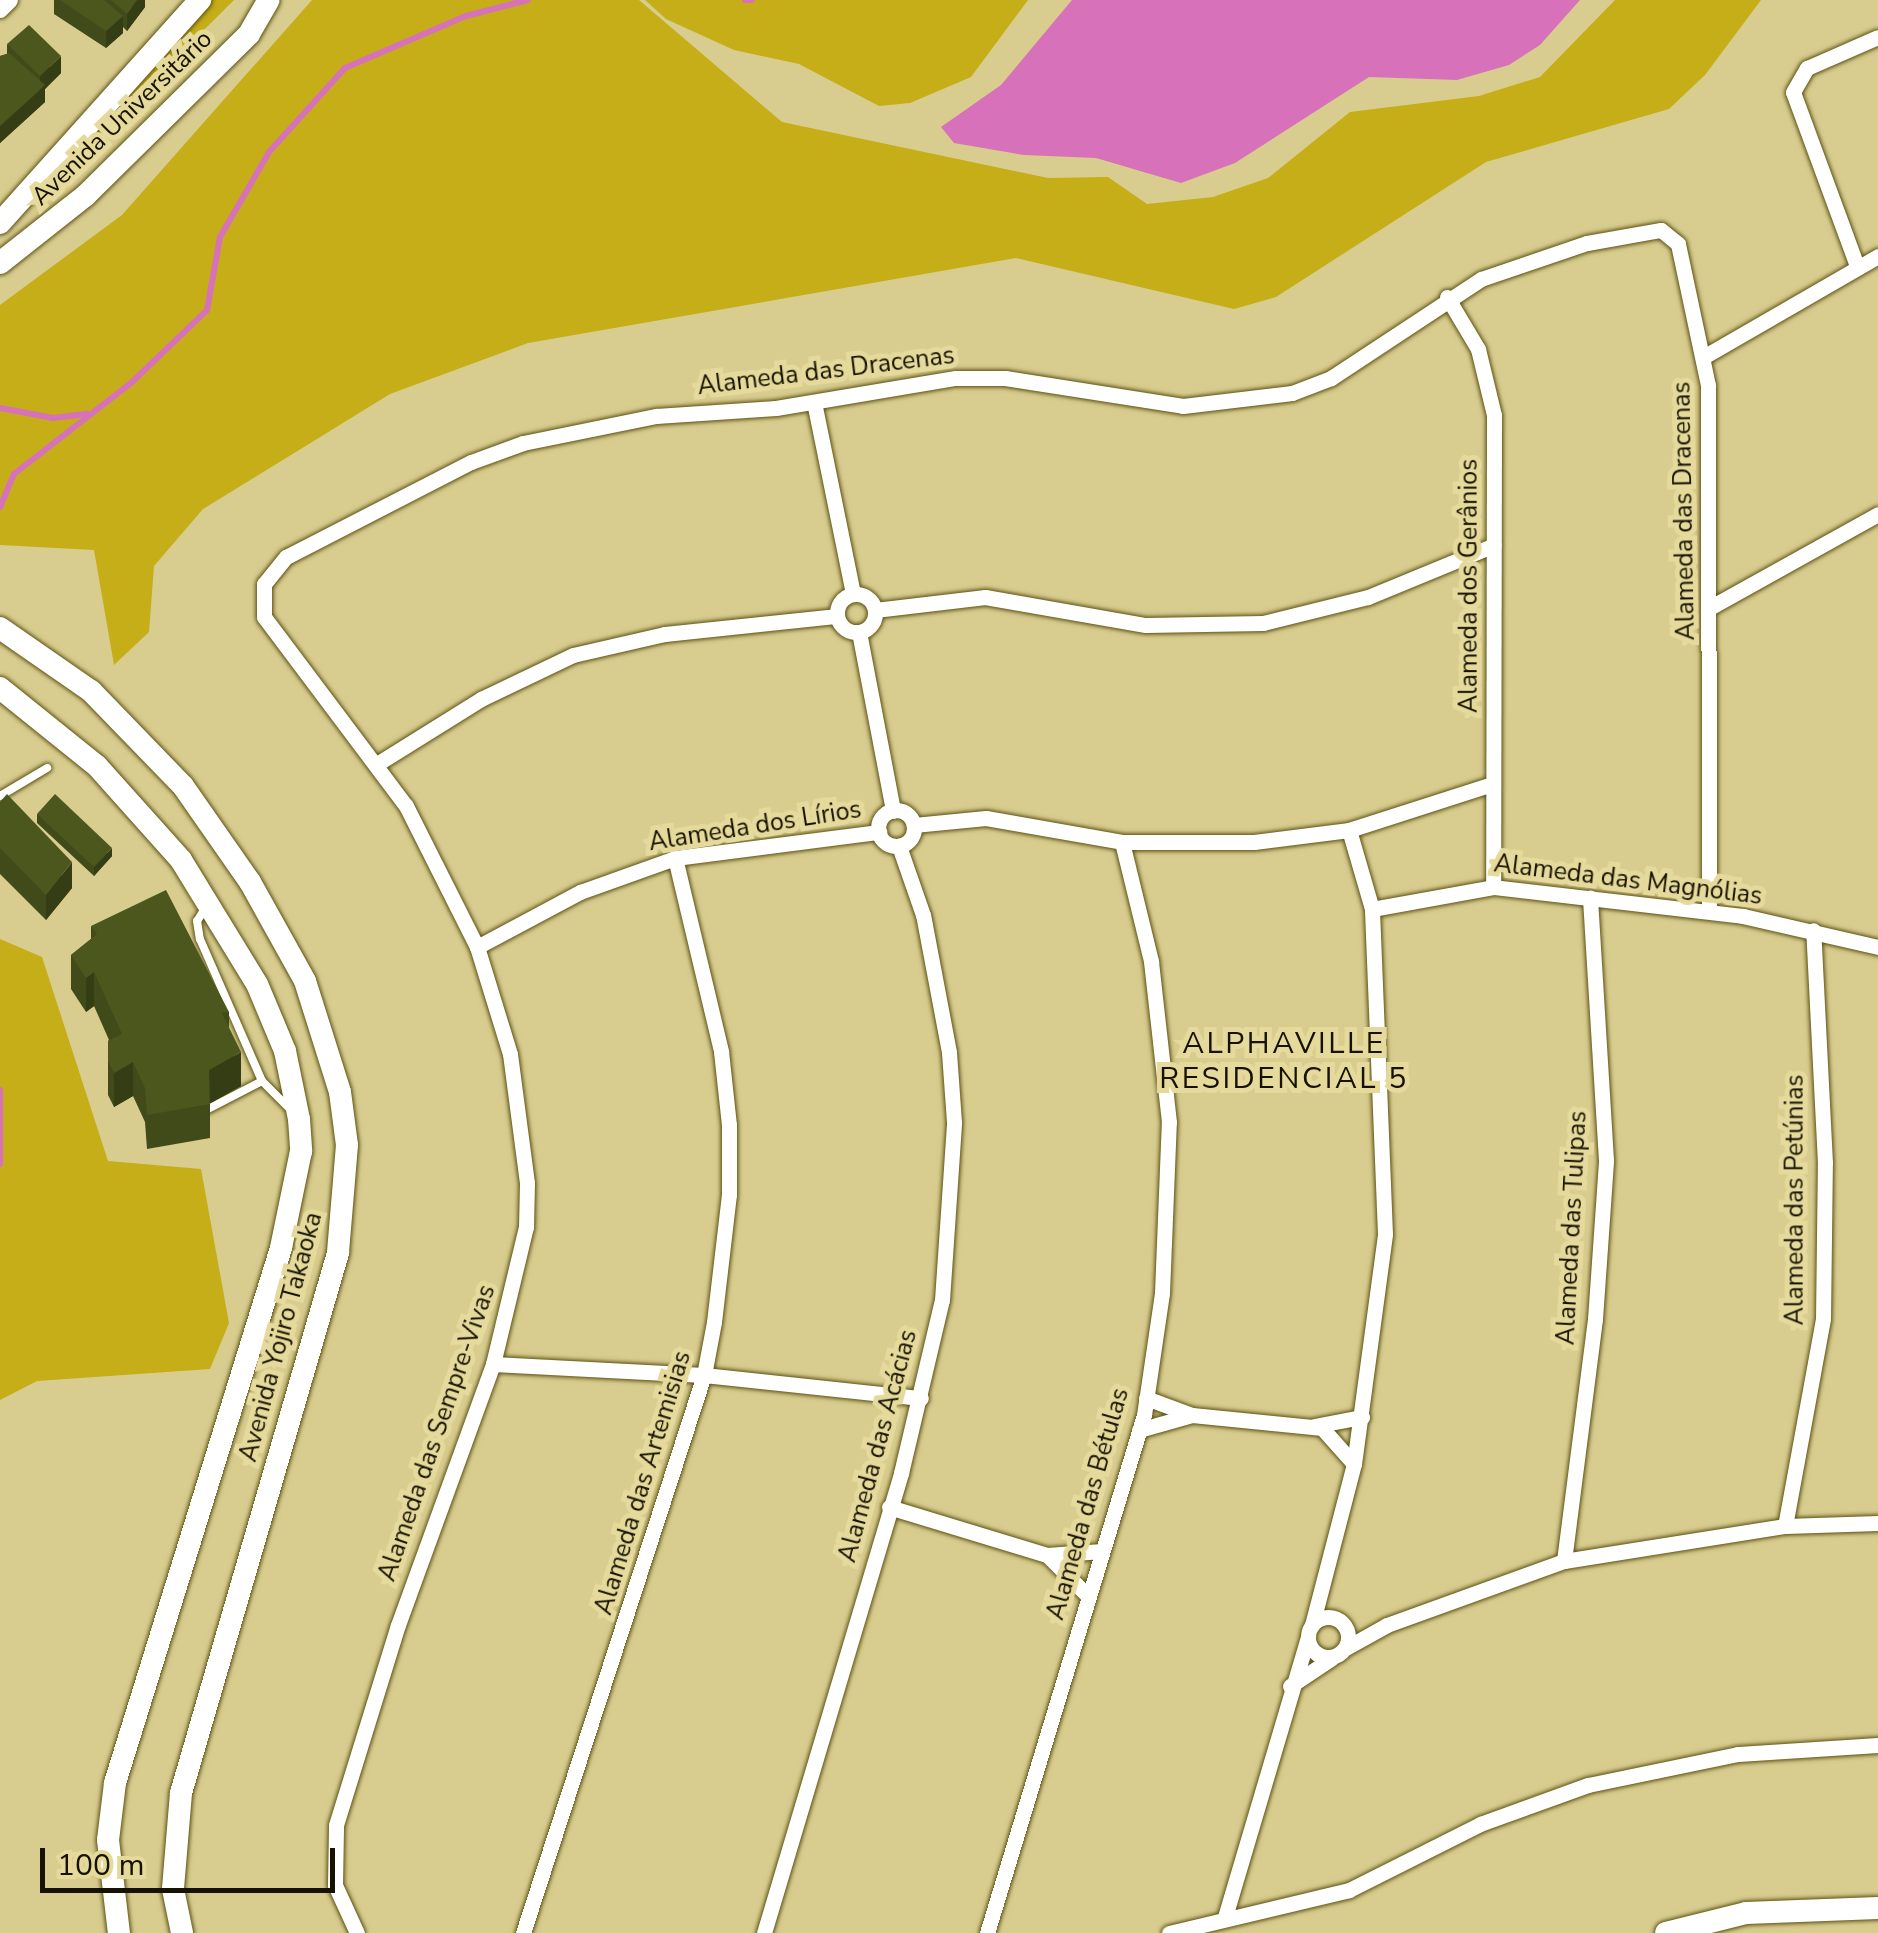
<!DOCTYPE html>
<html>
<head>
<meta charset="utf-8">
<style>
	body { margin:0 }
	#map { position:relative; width:1878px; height:1933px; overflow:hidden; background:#d8cd8f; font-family:"Nunito Sans",sans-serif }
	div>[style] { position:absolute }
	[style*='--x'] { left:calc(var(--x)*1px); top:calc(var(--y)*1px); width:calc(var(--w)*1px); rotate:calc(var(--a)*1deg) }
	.green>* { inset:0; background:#c5ae17 }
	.water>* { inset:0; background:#d771ba }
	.stream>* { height:6px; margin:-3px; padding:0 3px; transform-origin:3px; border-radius:3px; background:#d771ba }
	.roads { filter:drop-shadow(0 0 2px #5c5212) drop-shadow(0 0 2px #5c5212) }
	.service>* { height:8px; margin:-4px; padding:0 4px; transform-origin:4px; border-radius:4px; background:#fff }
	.minor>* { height:15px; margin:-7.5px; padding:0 7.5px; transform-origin:7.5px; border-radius:7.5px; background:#fff }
	.minor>.ring { margin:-7.5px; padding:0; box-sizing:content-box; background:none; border:15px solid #fff; border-radius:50% }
	.secondary>* { height:22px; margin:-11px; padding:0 11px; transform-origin:11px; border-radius:11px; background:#fff }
	.wall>* { inset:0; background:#414b1a }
	.shaded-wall>* { inset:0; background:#353d15 }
	.building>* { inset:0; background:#4c571e }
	span { translate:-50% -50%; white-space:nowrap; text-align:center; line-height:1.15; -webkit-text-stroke:10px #e5da9b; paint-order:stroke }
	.street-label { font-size:25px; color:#161100 }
	.quarter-label { font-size:30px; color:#161100; letter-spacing:2.5px }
	.scale { position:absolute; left:40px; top:1848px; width:295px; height:45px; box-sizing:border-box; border:5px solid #161100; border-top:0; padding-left:12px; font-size:30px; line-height:35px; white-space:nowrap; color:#161100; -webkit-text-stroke:8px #e5da9b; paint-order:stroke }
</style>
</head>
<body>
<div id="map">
	<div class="green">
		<div style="clip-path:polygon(209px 0,234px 0,48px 185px)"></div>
		<div style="clip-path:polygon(312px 0,639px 0,782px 122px,1048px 178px,1108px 177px,1147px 204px,1213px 197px,1268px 178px,1350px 112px,1479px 96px,1540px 77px,1615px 0,1761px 0,1705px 75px,1669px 109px,1486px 162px,1276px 297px,1234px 309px,1016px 258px,528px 343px,390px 394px,203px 509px,154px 566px,149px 632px,114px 665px,94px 550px,0 545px,0 305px,122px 215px)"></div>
		<div style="clip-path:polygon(645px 0,1028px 0,971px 77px,910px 103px,879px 106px,799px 64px,734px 50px,666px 19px)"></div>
		<div style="clip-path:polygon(0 939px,42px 957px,108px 1161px,201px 1169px,229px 1323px,210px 1369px,37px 1381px,0 1400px)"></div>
	</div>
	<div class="water">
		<div style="clip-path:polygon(1072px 0,1580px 0,1540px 45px,1509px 65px,1457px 80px,1369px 77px,1235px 163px,1181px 183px,1096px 158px,1024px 155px,954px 143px,941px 127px,1001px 85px)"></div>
	</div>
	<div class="stream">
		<div style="--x:745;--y:0;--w:7;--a:0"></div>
		<div style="--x:0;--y:408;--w:54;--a:10.7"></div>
		<div style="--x:53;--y:418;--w:35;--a:-7"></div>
		<div style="--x:0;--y:507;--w:36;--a:-67"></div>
		<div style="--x:14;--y:474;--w:148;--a:-37.9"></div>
		<div style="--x:131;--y:383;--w:105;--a:-43.8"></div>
		<div style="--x:207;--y:310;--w:74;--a:-79.9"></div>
		<div style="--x:220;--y:237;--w:98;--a:-60"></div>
		<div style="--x:269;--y:152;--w:113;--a:-47.9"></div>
		<div style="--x:345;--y:68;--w:132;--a:-23.3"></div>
		<div style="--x:466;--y:16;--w:64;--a:-14.5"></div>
		<div style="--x:0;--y:1090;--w:74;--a:90"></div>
	</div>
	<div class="roads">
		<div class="service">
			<div style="--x:0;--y:796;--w:55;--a:-30.8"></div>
			<div style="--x:204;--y:910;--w:13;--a:122"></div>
			<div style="--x:197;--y:921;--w:18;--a:81"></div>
			<div style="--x:200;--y:939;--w:155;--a:66.4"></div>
			<div style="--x:262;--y:1081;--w:40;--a:45"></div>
			<div style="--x:208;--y:1109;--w:61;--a:-27.4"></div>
		</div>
		<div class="minor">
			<div style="--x:0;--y:10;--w:14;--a:-45"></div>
			<div style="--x:1857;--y:266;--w:185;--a:-110.2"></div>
			<div style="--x:1793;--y:92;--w:28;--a:-60"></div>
			<div style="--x:1807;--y:68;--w:77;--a:-23.6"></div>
			<div style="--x:1447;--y:297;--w:61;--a:59.2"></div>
			<div style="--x:1478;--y:349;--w:68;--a:76.4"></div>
			<div style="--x:1494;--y:415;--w:472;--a:90.1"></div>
			<div style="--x:1705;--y:356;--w:200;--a:-30"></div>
			<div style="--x:814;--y:402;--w:196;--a:78.5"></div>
			<div class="ring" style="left:837px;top:594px;width:23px;height:23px"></div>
			<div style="--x:1711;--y:607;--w:191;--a:-29.1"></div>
			<div style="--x:875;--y:610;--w:111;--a:-6.7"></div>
			<div style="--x:985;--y:597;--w:163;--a:9.9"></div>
			<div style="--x:1146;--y:625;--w:117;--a:-1"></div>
			<div style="--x:1263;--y:623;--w:108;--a:-13.9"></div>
			<div style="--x:1368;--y:597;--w:136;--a:-22.4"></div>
			<div style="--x:859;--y:632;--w:182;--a:79.2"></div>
			<div style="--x:377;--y:764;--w:123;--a:-32"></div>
			<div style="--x:481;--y:699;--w:102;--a:-25.6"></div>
			<div style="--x:573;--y:655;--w:94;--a:-12.9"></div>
			<div style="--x:665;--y:634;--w:173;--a:-6"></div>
			<div class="ring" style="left:878px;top:810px;width:21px;height:21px"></div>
			<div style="--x:914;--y:825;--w:72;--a:-5.6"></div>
			<div style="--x:986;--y:818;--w:138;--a:10"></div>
			<div style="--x:1122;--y:842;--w:132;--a:0"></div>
			<div style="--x:1254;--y:842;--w:96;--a:-7.2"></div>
			<div style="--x:1349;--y:830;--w:150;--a:-17.8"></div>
			<div style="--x:1372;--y:909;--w:123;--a:-10.3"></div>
			<div style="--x:1493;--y:887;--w:252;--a:6.6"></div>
			<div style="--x:1743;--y:916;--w:139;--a:12.9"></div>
			<div style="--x:477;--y:947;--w:117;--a:-28.1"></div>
			<div style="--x:580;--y:892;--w:101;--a:-19.7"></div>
			<div style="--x:675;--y:858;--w:206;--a:-7.3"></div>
			<div style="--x:493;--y:1364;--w:211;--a:3"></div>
			<div style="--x:704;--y:1375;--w:218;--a:6.1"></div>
			<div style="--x:1146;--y:1398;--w:49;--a:20.3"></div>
			<div style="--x:1192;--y:1415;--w:131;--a:5.7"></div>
			<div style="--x:1322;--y:1428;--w:48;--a:48.4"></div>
			<div style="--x:1314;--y:1426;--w:49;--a:-10.6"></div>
			<div style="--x:1139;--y:1430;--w:55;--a:-15.8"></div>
			<div style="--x:889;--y:1507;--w:165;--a:16.9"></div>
			<div style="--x:1047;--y:1555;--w:55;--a:-4.2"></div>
			<div style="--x:1785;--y:1526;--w:210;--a:-79.6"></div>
			<div style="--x:1823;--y:1319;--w:156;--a:-89.3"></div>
			<div style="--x:1825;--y:1163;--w:233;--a:-92.9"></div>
			<div style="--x:1047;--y:1555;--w:59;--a:45"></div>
			<div style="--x:1564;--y:1561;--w:244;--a:-82.7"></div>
			<div style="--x:1595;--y:1319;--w:159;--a:-86"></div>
			<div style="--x:1606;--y:1160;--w:263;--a:-93.5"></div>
			<div class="ring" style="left:1308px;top:1617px;width:25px;height:25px"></div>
			<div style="--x:1312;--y:1625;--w:166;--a:-75.4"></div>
			<div style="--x:1354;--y:1464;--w:232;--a:-82.3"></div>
			<div style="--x:1385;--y:1234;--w:325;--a:-92.3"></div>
			<div style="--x:1372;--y:909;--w:82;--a:-106.2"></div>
			<div style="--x:1344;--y:1649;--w:49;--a:-29.2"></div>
			<div style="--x:1387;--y:1625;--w:188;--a:-19.9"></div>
			<div style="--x:1564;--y:1561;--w:224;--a:-9"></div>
			<div style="--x:1785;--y:1526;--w:93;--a:-1.8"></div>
			<div style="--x:1290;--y:1686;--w:50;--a:-33.7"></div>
			<div style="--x:1225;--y:1917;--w:292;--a:-73.5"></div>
			<div style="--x:357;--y:1933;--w:53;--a:-114.6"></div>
			<div style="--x:335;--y:1885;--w:60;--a:-89"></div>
			<div style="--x:336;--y:1825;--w:209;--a:-72.8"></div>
			<div style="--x:398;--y:1625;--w:278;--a:-70"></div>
			<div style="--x:493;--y:1364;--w:141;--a:-76.5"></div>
			<div style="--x:526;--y:1227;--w:44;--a:-88.7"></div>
			<div style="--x:527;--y:1183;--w:130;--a:-97.5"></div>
			<div style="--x:510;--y:1054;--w:112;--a:-107.1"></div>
			<div style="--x:477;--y:947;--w:158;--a:-116.7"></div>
			<div style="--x:406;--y:806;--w:236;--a:-126.9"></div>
			<div style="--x:264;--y:617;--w:33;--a:-90"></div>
			<div style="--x:264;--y:584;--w:35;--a:-51"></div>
			<div style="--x:286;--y:557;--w:208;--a:-27.2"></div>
			<div style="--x:471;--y:462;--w:55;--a:-20.1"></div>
			<div style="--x:523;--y:443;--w:136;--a:-11.5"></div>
			<div style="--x:656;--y:416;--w:120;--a:-3.8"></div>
			<div style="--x:776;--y:408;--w:182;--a:-9.5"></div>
			<div style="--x:956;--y:378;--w:49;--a:0"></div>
			<div style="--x:1005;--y:378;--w:180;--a:8.9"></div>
			<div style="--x:1183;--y:406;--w:110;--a:-6.8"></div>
			<div style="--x:1292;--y:393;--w:42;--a:-21"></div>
			<div style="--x:1331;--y:378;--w:180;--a:-33.4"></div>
			<div style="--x:1481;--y:279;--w:112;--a:-18.8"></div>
			<div style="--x:1587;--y:243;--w:75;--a:-10"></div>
			<div style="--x:1661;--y:230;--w:22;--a:39"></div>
			<div style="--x:1678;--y:244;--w:144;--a:78"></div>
			<div style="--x:1708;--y:385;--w:526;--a:89.89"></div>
			<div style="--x:523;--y:1933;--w:587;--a:-72.03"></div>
			<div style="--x:704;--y:1375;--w:54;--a:-79.3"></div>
			<div style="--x:714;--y:1322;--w:128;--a:-83.3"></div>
			<div style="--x:729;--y:1195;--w:70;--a:-90"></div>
			<div style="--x:729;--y:1125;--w:74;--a:-96.2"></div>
			<div style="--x:721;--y:1051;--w:198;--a:-103.4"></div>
			<div style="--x:764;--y:1933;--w:480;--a:-73.4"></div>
			<div style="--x:901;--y:1473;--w:178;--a:-76.7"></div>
			<div style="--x:942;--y:1300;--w:178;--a:-86.1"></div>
			<div style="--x:954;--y:1122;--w:70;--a:-94.1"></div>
			<div style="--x:949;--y:1052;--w:139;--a:-100.7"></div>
			<div style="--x:923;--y:915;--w:73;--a:-109.2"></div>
			<div style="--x:987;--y:1933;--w:541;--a:-73.14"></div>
			<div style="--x:1144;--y:1415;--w:123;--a:-81.6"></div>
			<div style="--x:1162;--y:1293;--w:171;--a:-87.7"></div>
			<div style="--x:1169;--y:1122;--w:162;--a:-96.4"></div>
			<div style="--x:1151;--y:961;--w:122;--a:-103.7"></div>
			<div style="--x:1169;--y:1933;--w:185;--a:-13.4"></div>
			<div style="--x:1349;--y:1890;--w:147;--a:-26.7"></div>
			<div style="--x:1480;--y:1824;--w:115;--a:-19.9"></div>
			<div style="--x:1588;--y:1785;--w:153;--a:-11.7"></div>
			<div style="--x:1738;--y:1754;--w:140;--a:-3.7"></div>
		</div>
		<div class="secondary">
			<div style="--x:0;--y:223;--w:300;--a:-48.1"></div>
			<div style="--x:0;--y:263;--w:110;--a:-38.3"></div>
			<div style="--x:86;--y:195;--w:229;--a:-44.6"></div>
			<div style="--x:249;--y:34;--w:39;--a:-60"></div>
			<div style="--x:0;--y:628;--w:111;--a:34.7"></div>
			<div style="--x:91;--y:691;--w:132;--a:45.9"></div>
			<div style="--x:183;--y:786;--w:117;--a:55.1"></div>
			<div style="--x:250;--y:882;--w:113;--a:60.9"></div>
			<div style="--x:305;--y:981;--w:116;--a:72.5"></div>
			<div style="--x:340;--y:1092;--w:53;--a:82.5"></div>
			<div style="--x:347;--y:1145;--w:108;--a:94.8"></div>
			<div style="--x:338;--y:1253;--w:562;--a:106.21"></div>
			<div style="--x:181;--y:1793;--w:96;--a:94.8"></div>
			<div style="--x:173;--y:1889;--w:45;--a:78.4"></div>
			<div style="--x:0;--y:688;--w:124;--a:38.8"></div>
			<div style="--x:97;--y:766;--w:126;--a:48.2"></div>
			<div style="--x:181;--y:860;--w:145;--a:58.5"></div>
			<div style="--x:257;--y:984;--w:73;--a:67.3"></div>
			<div style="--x:285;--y:1051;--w:69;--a:78.4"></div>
			<div style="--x:299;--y:1119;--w:32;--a:86"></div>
			<div style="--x:301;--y:1151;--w:99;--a:101.7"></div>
			<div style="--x:281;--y:1248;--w:560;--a:107.24"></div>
			<div style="--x:115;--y:1783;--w:57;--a:97"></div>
			<div style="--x:108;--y:1840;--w:94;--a:83.3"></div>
			<div style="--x:1666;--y:1933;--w:82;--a:-14"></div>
			<div style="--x:1746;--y:1913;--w:132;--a:-2.2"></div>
		</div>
	</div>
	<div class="wall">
		<div style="clip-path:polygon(54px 0,145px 0,145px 7px,127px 31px,123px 27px,123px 33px,106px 48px,54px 14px)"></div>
		<div style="clip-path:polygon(7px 44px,61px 73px,45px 89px,45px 102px,0 143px,0 56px,7px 54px)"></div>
		<div style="clip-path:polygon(0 802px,72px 888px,46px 920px,0 874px)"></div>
		<div style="clip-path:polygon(37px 814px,112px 856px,94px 876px,37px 823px)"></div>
		<div style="clip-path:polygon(91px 926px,229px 1012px,229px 1029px,241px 1086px,210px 1103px,210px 1138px,147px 1149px,145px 1122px,133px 1096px,114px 1107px,108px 1095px,108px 1041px,109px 1040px,94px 1006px,86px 1012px,71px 989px,71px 955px,91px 939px)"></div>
	</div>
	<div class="shaded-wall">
		<div style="clip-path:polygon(137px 0,145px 0,145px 7px,127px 31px,127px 14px)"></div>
		<div style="clip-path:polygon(123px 16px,123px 33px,106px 48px,106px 31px)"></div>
		<div style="clip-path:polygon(61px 56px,61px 73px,45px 89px,45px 102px,0 143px,0 126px,40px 90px,40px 76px)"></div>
		<div style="clip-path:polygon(112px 848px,112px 856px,94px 876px,94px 867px)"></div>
		<div style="clip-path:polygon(72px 862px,72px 888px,46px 920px,46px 895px)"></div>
		<div style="clip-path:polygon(94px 972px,94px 1006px,86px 1012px,86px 978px)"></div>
		<div style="clip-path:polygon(241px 1052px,241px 1086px,209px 1104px,209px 1070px)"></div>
		<div style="clip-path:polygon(133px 1062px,133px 1096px,114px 1107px,114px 1073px)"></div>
	</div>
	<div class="building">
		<div style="clip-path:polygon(60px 0,104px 0,123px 16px,106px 31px)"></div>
		<div style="clip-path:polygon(111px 0,137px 0,127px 14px)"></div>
		<div style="clip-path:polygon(29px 25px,61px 56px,40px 76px,7px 44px)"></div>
		<div style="clip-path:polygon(9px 53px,45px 85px,0 126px,0 94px,2px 96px,0 94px,0 56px)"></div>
		<div style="clip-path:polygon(7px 794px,72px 862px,46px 895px,0 848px,0 802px)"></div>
		<div style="clip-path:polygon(55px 794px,112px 848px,94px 867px,37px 814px)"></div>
		<div style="clip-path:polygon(166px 890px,229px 1012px,222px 1013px,241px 1052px,209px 1070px,210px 1104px,147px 1115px,145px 1088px,133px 1062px,114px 1073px,108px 1061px,108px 1041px,122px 1034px,94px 972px,86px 978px,71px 955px,97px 934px,91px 926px)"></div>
	</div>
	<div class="street-label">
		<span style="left:122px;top:118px;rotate:-44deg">Avenida Universitário</span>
		<span style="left:826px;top:371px;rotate:-7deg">Alameda das Dracenas</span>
		<span style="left:1684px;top:511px;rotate:-91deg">Alameda das Dracenas</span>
		<span style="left:1469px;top:586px;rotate:-90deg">Alameda dos Gerânios</span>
		<span style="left:755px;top:826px;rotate:-9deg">Alameda dos Lírios</span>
		<span style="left:1628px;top:880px;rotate:7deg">Alameda das Magnólias</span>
		<span style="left:1795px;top:1200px;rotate:-90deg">Alameda das Petúnias</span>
		<span style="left:1572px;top:1228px;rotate:-87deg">Alameda das Tulipas</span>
		<span style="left:281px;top:1337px;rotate:-75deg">Avenida Yojiro Takaoka</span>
		<span style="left:437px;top:1433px;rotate:-71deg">Alameda das Sempre-Vivas</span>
		<span style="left:878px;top:1446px;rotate:-75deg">Alameda das Acácias</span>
		<span style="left:643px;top:1483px;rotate:-73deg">Alameda das Artemisias</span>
		<span style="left:1088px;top:1504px;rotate:-74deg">Alameda das Bétulas</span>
	</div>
	<div class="quarter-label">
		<span style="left:1284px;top:1061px">ALPHAVILLE<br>RESIDENCIAL 5</span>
	</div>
	<div class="scale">100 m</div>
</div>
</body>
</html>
